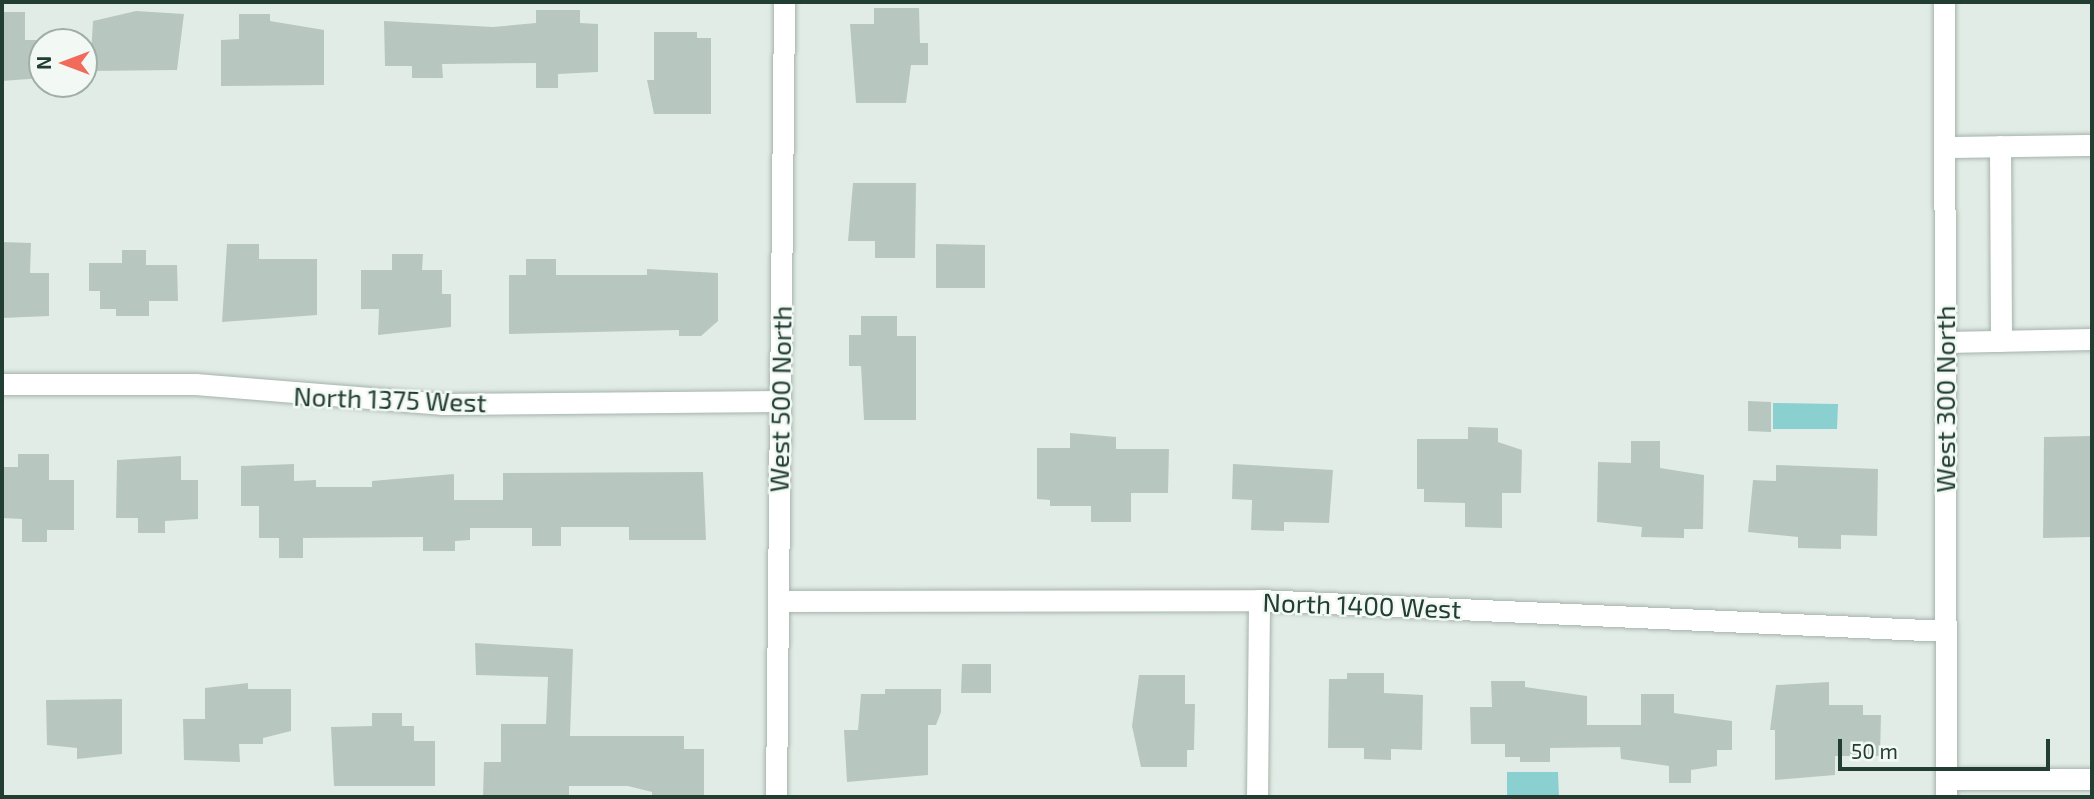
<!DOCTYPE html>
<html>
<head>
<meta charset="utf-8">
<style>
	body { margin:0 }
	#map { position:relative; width:2094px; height:799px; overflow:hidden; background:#e2ece6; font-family:"Exo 2",sans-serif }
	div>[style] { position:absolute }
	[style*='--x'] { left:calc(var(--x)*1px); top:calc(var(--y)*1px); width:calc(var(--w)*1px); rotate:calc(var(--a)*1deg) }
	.water>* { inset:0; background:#8ad0d1 }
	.building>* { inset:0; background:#b7c7bf }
	.roads { filter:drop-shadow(0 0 2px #a5b4ac) drop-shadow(0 0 2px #a5b4ac) }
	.minor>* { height:21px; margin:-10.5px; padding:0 10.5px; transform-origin:10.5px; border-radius:10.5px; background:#fff }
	span { translate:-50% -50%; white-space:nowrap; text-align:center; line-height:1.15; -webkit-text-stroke:5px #f2f9f5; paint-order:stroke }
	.street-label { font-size:26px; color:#223d32 }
	.frame { position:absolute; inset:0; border:4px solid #223d32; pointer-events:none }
	.north { position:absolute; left:28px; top:28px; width:70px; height:70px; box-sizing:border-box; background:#f2f9f5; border:2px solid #9faea7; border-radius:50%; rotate:270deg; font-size:19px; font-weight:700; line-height:28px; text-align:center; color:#223d32 }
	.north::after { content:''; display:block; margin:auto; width:24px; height:32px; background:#f16a5b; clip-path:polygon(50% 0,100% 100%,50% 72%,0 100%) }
	.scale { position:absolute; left:1838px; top:739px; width:212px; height:32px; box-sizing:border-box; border:4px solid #223d32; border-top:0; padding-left:9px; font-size:21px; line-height:24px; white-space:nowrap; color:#223d32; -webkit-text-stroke:5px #f2f9f5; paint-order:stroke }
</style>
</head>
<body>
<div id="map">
	<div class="water">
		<div style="clip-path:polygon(1773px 403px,1838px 404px,1837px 429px,1773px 429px)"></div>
		<div style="clip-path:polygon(1507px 772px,1558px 772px,1559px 797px,1507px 797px)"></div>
	</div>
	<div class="building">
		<div style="clip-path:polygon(874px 8px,919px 8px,920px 43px,928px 43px,928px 65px,911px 65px,906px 103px,856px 103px,850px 24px,874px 24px)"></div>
		<div style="clip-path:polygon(536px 10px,580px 10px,580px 23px,598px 24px,598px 72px,558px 74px,558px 88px,536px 88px,536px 63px,442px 64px,443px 78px,412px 78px,412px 66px,385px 66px,384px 21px,493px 27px,536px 23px)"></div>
		<div style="clip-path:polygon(136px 11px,184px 14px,177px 70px,90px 71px,93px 21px)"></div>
		<div style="clip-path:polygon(4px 12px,25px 12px,25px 40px,42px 40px,42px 78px,2px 81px)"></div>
		<div style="clip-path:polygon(239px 14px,270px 14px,270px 21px,324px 30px,324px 85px,221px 86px,221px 40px,239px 39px)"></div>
		<div style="clip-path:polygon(654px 32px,697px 32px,697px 38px,711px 38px,711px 114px,654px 114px,647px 80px,654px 80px)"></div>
		<div style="clip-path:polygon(853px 183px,916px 183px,915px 258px,875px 258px,875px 241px,848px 241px)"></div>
		<div style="clip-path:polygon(2px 242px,31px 243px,30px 273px,49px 273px,49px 316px,2px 318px)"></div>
		<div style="clip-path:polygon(227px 244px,259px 244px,259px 259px,317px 259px,317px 315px,222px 322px)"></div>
		<div style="clip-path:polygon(936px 244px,985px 245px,985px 288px,936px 288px)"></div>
		<div style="clip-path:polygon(122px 250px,146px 250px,146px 265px,177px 265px,178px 301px,149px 301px,149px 316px,116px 316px,116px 309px,100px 309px,100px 291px,89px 291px,89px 263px,122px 263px)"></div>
		<div style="clip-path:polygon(392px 254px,423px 254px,422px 270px,442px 270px,442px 294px,451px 294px,451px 327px,378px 335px,379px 309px,361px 309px,361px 270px,392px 270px)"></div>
		<div style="clip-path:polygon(526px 259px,556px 259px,556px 275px,647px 275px,647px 269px,718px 273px,718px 321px,701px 336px,679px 336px,679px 330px,509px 334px,509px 275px,526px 275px)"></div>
		<div style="clip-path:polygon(861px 316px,897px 316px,897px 336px,916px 336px,916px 420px,864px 420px,861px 366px,849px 366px,849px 335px,861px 335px)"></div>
		<div style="clip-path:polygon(1748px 401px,1771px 402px,1771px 432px,1748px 431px)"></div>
		<div style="clip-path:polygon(1468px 427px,1498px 428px,1498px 442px,1522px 450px,1521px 493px,1502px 493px,1502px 528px,1465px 527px,1465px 503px,1424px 502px,1424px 489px,1417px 489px,1417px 439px,1468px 439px)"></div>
		<div style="clip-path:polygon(1070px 433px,1116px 437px,1116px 449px,1169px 449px,1168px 493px,1131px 493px,1131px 522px,1091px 522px,1091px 506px,1050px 506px,1050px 500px,1037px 499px,1037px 448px,1070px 448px)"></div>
		<div style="clip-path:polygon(2092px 436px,2092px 537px,2043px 538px,2044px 437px)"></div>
		<div style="clip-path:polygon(1631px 441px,1660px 441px,1660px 468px,1704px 475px,1703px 529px,1684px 529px,1684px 538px,1641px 537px,1642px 527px,1597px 522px,1598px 462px,1631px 463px)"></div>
		<div style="clip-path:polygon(18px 454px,49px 454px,49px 480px,74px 480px,74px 530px,47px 530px,47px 542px,22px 542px,22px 519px,2px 518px,2px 467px,18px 467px)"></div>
		<div style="clip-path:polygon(181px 456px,181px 480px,198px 480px,198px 519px,165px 521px,165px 533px,138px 533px,138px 518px,116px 518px,117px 460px)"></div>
		<div style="clip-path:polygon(294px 464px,294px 481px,316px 480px,316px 487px,372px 487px,372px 481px,454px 474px,454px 500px,503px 500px,503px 473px,703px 472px,706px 540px,629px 540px,629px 527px,561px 527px,561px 546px,532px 546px,532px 528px,470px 528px,470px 540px,455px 541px,455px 551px,423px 551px,423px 537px,303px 538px,303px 558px,279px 558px,279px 538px,259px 538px,259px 506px,241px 506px,241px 466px)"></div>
		<div style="clip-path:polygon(1233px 464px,1333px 470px,1329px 523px,1284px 522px,1284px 531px,1251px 530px,1252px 500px,1232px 499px)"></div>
		<div style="clip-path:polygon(1776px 465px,1878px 469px,1877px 536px,1841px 535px,1841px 549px,1798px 548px,1798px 537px,1748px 532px,1753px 480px,1776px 481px)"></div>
		<div style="clip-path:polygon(475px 643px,573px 649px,570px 736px,684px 736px,684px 749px,704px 749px,704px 797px,652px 797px,652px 792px,628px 786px,569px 786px,569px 797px,483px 797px,484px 762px,501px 762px,501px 724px,546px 724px,548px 677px,476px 675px)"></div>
		<div style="clip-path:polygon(962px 664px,991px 664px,991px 693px,961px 693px)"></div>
		<div style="clip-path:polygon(1347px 673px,1384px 673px,1384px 693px,1423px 695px,1422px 750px,1391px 749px,1391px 760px,1364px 759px,1364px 748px,1328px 748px,1329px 679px,1347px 679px)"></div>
		<div style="clip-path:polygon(1139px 675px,1185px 675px,1185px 704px,1195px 704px,1194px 750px,1187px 750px,1187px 767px,1141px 767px,1132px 726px)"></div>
		<div style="clip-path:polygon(1491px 681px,1525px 681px,1525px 687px,1587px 696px,1587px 725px,1641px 725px,1641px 694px,1674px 694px,1674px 713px,1732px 721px,1732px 750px,1717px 750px,1717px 766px,1691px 770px,1691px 783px,1669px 783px,1669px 766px,1621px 759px,1620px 747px,1550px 748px,1550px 762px,1520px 762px,1520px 757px,1505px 757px,1505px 744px,1471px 744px,1470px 707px,1492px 707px)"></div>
		<div style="clip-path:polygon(1829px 682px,1829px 705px,1863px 705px,1863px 715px,1881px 715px,1880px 756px,1835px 756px,1835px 775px,1775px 780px,1775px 730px,1770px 730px,1776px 685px)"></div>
		<div style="clip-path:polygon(248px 683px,248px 689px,291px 689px,291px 731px,263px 738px,263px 744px,239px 744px,240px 762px,184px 760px,183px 719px,205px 719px,205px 688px)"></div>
		<div style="clip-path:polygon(885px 689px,941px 689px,941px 712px,936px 725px,928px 725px,928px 775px,847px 782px,844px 730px,858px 730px,861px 694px,885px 694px)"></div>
		<div style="clip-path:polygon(122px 699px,122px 754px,77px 759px,77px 748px,47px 745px,46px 700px)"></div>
		<div style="clip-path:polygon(372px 713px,402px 713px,402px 726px,414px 726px,414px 741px,435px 741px,435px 786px,334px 786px,331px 727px,372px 726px)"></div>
	</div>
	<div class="roads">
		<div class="minor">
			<div style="--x:1944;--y:2;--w:795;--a:89.86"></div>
			<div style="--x:2000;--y:146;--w:195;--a:89.7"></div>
			<div style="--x:1945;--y:147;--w:147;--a:-0.8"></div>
			<div style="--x:1945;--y:342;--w:147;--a:-1.2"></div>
			<div style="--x:2;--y:384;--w:193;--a:0"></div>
			<div style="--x:195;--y:384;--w:247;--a:4.6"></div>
			<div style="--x:441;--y:404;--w:339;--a:-0.5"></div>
			<div style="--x:778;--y:601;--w:481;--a:-0.1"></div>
			<div style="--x:1259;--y:600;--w:688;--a:2.58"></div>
			<div style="--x:1946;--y:779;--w:146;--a:0"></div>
			<div style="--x:776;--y:797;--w:795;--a:-89.42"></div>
			<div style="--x:1257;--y:797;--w:197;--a:-89.4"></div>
		</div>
	</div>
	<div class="street-label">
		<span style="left:390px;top:399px;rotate:2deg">North 1375 West</span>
		<span style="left:780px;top:399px;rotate:-89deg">West 500 North</span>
		<span style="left:1945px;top:399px;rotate:-90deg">West 300 North</span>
		<span style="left:1362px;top:605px;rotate:2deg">North 1400 West</span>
	</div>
	<div class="frame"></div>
	<div class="north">N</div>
	<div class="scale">50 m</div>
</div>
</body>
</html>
